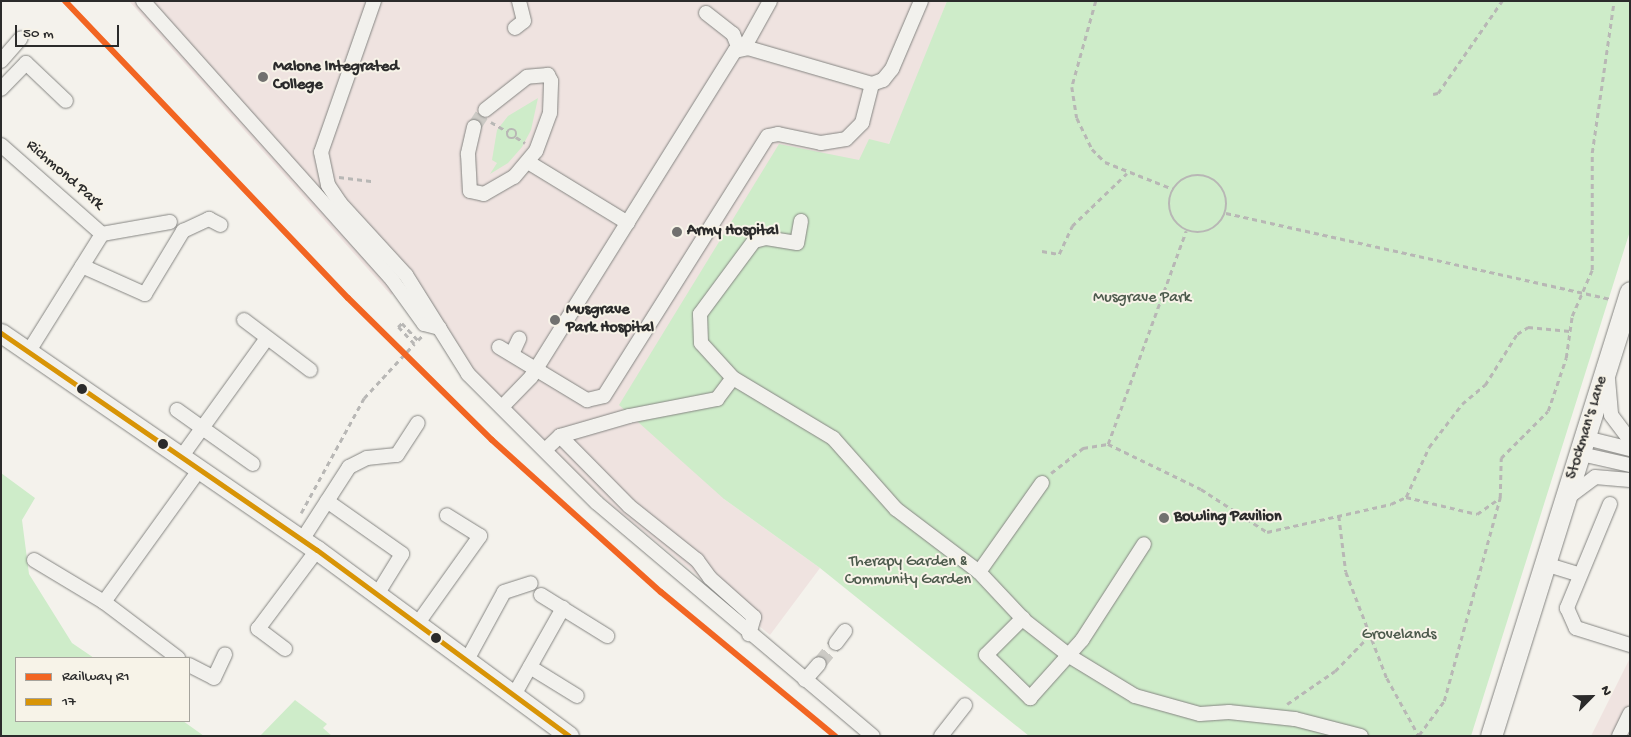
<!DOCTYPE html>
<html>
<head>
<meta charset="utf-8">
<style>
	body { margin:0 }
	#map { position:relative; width:1631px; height:737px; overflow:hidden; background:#f4f2ec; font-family:"Gochi Hand",sans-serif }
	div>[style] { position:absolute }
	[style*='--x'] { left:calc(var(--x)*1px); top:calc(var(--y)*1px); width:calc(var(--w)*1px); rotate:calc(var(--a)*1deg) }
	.built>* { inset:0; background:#efe3e0 }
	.green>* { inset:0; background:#ceecc9 }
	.minor-tunnel>* { height:14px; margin-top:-7px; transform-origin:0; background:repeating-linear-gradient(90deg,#cccac5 0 14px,transparent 0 21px) }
	.path>* { height:2.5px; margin-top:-1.25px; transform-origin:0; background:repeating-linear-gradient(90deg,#b8b7b5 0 5px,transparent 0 9px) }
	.path>.ring { margin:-1.25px; padding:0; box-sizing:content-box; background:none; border:2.5px solid #b8b7b5; border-radius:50% }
	.roads { filter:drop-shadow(0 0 1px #858582) drop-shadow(0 0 1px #858582) }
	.minor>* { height:14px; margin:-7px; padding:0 7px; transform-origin:7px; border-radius:7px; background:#f2f1ed }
	.major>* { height:19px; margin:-9.5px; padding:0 9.5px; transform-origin:9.5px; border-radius:9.5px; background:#f2f1ed }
	.highway>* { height:21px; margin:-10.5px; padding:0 10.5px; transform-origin:10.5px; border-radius:10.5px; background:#f2f1ed }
	.bus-1>* { height:5px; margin:-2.5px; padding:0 2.5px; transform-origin:2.5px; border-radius:2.5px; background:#d89406 }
	.rail-1>* { height:6px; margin:-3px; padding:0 3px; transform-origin:3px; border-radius:3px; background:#f26522 }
	.dots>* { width:14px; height:14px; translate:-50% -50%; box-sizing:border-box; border:2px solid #f7f3e8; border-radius:50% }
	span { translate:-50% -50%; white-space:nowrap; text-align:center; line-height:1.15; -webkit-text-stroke:4px #f7f3e8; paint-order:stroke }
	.poi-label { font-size:16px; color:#2b2b2b; font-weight:700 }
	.left { translate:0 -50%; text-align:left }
	.street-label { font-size:16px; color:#2b2b2b }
	.park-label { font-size:16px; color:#4c5a4c }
	.frame { position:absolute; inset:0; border:2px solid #2b2b2b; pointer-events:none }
	.legend { position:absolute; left:15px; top:657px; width:175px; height:65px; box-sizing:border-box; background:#f7f3e8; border:1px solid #a5a39c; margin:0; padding:6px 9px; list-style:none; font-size:15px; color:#2b2b2b }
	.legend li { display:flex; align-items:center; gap:10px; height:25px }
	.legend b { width:25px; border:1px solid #a5a39c }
	.north { position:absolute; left:1566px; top:672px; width:50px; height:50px; -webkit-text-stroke:4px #f7f3e8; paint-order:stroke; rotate:67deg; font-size:14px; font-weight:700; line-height:20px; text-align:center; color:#2b2b2b }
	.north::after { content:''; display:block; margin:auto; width:18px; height:22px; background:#2b2b2b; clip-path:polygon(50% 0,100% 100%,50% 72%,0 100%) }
	.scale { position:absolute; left:15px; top:25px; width:104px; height:22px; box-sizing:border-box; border:2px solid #2b2b2b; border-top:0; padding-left:6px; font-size:15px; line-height:18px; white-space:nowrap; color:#2b2b2b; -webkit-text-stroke:4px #f7f3e8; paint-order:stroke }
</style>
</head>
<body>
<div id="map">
	<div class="built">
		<div style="clip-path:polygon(129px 1px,947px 1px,903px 113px,724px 499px,820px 568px,770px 635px,610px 504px,526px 426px,477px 377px,450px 331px,403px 285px,391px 295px)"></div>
		<div style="clip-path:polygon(1630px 658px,1630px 736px,1591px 736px)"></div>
	</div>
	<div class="green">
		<div style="clip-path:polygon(947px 1px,1630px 1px,1630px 231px,1471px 736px,1029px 736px,820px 568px,724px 499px,619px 405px,779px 144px,859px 160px,869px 139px,889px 144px)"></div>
		<div style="clip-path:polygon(538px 98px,531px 130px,522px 147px,508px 163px,490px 174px,497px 163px,492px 160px,497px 130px,508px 116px)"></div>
		<div style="clip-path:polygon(1px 473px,35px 498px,22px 520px,29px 574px,72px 643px,94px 658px,16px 658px,16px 721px,183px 721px,204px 736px,1px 736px)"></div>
		<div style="clip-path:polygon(295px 700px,327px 724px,323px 728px,332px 736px,260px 736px)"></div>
	</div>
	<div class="minor-tunnel">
		<div style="--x:474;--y:127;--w:20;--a:-57"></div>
		<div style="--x:819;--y:664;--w:27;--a:-51"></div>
	</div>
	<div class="path">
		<div style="--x:1096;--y:1;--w:89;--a:105.6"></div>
		<div style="--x:1072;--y:87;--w:31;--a:81"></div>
		<div style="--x:1077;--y:118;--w:34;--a:64"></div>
		<div style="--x:1092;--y:149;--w:18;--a:45"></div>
		<div style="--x:1105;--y:162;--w:73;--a:21.7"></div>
		<div style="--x:1433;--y:94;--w:5;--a:-11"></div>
		<div style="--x:1438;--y:93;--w:112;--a:-55.2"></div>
		<div style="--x:491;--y:122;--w:20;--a:30"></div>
		<div class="ring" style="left:507.5px;top:129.5px;width:6.5px;height:6.5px"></div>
		<div style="--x:516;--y:137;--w:11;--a:34"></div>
		<div class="ring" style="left:1169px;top:175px;width:55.5px;height:55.5px"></div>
		<div style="--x:339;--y:177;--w:34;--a:7"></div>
		<div style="--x:1226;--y:213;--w:394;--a:12.6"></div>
		<div style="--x:1042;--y:251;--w:17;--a:10"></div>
		<div style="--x:1059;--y:254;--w:31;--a:-65"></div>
		<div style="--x:1072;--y:226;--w:76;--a:-43.9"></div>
		<div style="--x:1108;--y:444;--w:103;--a:25.8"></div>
		<div style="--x:1201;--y:489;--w:79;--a:33.1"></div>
		<div style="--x:1267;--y:532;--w:127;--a:-12.7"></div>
		<div style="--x:1391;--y:504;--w:17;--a:-25"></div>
		<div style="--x:1406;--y:497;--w:55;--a:-65.3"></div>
		<div style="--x:1429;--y:447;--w:54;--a:-52.5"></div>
		<div style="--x:1462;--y:404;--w:30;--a:-40"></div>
		<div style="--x:1485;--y:385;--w:60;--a:-57.9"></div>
		<div style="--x:1517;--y:334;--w:13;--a:-32"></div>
		<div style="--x:1528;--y:327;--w:42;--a:5.4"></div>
		<div style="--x:1051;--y:473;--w:41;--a:-38"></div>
		<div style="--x:1083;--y:448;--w:25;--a:-9"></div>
		<div style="--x:1108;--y:444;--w:227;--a:-69.9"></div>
		<div style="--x:1406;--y:497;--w:73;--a:13.5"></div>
		<div style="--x:1477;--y:514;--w:28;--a:-35"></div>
		<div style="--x:1500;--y:498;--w:40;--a:-88.6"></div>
		<div style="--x:1501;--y:458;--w:66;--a:-45"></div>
		<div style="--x:1548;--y:411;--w:56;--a:-71.2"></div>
		<div style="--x:1566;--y:358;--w:42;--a:-81.9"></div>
		<div style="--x:1572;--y:316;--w:50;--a:-66.5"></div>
		<div style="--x:1592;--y:270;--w:117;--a:-90"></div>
		<div style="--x:1592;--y:153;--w:154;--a:-81.8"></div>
		<div style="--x:301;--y:513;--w:131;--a:-61.3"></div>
		<div style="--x:364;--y:398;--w:74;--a:-47.2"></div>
		<div style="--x:414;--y:344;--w:23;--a:-133"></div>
		<div style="--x:398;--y:327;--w:6;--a:-45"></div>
		<div style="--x:402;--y:323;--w:23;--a:47"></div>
		<div style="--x:418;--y:340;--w:6;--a:-45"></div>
		<div style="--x:1339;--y:516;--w:56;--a:82.9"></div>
		<div style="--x:1346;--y:572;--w:114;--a:68.9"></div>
		<div style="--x:1387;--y:678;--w:66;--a:61.1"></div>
		<div style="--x:1287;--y:704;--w:58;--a:-34.5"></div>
		<div style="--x:1335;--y:671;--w:50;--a:-45.8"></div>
		<div style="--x:1419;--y:735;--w:42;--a:-53.7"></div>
		<div style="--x:1444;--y:701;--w:211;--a:-74.6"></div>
	</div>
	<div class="roads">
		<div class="minor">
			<div style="--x:143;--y:1;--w:375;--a:48.2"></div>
			<div style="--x:393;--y:281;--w:53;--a:54.2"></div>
			<div style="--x:424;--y:324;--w:16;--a:14"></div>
			<div style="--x:374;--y:1;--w:160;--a:109.3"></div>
			<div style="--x:321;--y:152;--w:34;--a:78"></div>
			<div style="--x:328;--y:185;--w:22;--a:56"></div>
			<div style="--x:340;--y:203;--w:98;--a:47.5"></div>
			<div style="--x:406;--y:275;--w:117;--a:57.9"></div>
			<div style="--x:468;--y:374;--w:182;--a:45"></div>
			<div style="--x:597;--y:503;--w:361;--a:40.2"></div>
			<div style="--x:706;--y:13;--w:34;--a:38"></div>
			<div style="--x:733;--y:34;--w:16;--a:68"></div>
			<div style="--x:515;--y:28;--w:11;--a:-38"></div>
			<div style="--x:524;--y:21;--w:21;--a:-104"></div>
			<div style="--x:744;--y:48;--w:54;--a:-61"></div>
			<div style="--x:1;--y:61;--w:30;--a:-49"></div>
			<div style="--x:1;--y:89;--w:36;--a:-46"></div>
			<div style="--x:26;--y:63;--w:55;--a:43.5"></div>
			<div style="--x:474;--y:127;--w:28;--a:103"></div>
			<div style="--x:468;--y:154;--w:37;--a:87"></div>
			<div style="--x:470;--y:191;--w:14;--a:12"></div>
			<div style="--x:484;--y:194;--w:34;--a:-30"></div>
			<div style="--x:514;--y:177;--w:34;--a:-50"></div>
			<div style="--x:536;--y:151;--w:40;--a:-69.8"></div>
			<div style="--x:550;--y:113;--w:32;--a:-88"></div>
			<div style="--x:551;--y:81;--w:7;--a:-117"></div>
			<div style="--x:548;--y:75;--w:21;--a:175"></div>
			<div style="--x:527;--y:77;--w:53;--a:141.8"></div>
			<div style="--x:1;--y:145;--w:135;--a:41.4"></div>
			<div style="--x:528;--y:162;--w:117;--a:31.4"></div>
			<div style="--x:801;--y:221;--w:22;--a:100"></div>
			<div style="--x:797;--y:243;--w:31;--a:-171"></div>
			<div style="--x:766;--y:238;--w:12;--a:166"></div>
			<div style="--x:754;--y:241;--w:91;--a:126.5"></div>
			<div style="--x:700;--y:314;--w:29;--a:88"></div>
			<div style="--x:701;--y:343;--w:47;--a:47.6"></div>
			<div style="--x:733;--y:378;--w:117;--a:31"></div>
			<div style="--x:833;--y:438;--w:95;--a:48.4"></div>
			<div style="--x:896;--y:509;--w:104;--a:37.2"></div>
			<div style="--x:979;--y:572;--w:67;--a:46.8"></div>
			<div style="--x:1025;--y:621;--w:58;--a:38"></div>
			<div style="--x:1071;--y:657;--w:75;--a:31.4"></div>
			<div style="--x:1135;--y:696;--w:67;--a:15.5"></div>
			<div style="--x:1200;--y:714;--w:29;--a:-4"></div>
			<div style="--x:1229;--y:712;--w:66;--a:6.1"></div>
			<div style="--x:1295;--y:719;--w:68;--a:14.4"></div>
			<div style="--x:102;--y:234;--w:69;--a:-10"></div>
			<div style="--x:82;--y:266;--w:69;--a:24"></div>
			<div style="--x:145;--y:294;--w:74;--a:-58.9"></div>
			<div style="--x:183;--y:231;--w:29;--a:-25"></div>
			<div style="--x:209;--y:219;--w:13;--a:27"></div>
			<div style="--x:244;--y:320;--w:83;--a:37.1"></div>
			<div style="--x:499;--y:347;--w:103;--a:31.1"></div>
			<div style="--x:587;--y:400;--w:17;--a:-13"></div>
			<div style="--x:604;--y:396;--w:307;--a:-57.8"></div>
			<div style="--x:768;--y:136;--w:10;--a:-11"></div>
			<div style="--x:778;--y:134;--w:44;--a:11.8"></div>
			<div style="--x:821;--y:143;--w:25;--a:-9"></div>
			<div style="--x:846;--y:139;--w:23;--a:-45"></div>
			<div style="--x:862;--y:123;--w:40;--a:-75.6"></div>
			<div style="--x:29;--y:351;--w:138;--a:-58"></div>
			<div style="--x:512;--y:354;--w:17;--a:-65"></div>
			<div style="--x:1608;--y:379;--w:36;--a:85"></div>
			<div style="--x:1611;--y:415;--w:31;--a:53"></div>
			<div style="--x:502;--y:407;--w:42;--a:-46"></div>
			<div style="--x:531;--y:377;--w:385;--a:-58"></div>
			<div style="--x:735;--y:51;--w:13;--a:-13"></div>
			<div style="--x:748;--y:48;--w:129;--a:16.2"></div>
			<div style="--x:872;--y:84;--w:12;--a:-20"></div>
			<div style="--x:883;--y:80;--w:14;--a:-51"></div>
			<div style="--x:892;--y:69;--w:74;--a:-66.9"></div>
			<div style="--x:177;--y:410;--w:93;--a:35.4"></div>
			<div style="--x:560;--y:436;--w:98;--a:45.4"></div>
			<div style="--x:629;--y:506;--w:87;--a:38.5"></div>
			<div style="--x:697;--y:560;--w:22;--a:54"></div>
			<div style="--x:710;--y:578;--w:59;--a:41.6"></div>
			<div style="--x:754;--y:617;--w:18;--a:106"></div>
			<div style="--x:1586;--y:438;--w:45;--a:14"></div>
			<div style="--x:545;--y:450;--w:21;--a:-43"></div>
			<div style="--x:560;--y:436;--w:72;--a:-16.2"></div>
			<div style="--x:629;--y:416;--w:90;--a:-10.9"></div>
			<div style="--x:717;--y:399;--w:26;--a:-53"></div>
			<div style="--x:1581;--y:454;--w:50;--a:12.7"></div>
			<div style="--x:182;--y:456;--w:145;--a:-54.2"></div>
			<div style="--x:1566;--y:499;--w:36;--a:-37"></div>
			<div style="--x:1595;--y:477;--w:35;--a:5"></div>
			<div style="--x:327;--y:501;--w:92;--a:35.2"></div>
			<div style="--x:402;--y:554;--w:46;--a:121.6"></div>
			<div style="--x:1610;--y:504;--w:113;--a:112.5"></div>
			<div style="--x:1567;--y:608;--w:22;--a:66"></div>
			<div style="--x:1576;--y:628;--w:57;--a:17.5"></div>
			<div style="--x:302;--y:540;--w:87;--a:-57.2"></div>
			<div style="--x:349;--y:467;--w:20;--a:-27"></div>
			<div style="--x:367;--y:458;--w:30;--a:-6"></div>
			<div style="--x:397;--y:455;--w:38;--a:-57"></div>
			<div style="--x:34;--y:560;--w:82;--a:31"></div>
			<div style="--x:1545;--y:564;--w:34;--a:17"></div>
			<div style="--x:979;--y:572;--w:109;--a:-54.7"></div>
			<div style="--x:541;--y:595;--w:78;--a:31.8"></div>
			<div style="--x:1023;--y:618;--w:52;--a:135"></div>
			<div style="--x:986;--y:655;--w:62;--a:44.3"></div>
			<div style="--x:1030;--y:698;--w:78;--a:-48.1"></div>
			<div style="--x:1082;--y:640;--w:114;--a:-57.1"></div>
			<div style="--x:418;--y:623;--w:107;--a:-54.5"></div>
			<div style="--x:480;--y:536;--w:39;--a:-148"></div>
			<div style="--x:836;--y:643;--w:15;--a:-53"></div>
			<div style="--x:285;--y:649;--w:34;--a:-143"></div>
			<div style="--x:258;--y:629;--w:99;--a:-53.2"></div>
			<div style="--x:178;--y:658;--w:93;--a:-142.9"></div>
			<div style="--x:104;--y:602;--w:164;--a:-54.2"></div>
			<div style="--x:467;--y:660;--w:77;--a:-61.4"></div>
			<div style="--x:504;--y:592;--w:28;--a:-18"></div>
			<div style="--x:189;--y:665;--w:28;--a:27"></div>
			<div style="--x:214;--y:678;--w:26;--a:-65"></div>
			<div style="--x:530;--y:667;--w:55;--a:31.7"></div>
			<div style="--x:805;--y:680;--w:21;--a:-49"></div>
			<div style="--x:514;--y:695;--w:100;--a:-60.6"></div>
			<div style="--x:941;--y:736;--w:39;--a:-52"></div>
			<div style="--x:1619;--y:736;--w:25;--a:-64"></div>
		</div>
		<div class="major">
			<div style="--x:1;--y:333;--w:383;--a:34.5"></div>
			<div style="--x:317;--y:550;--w:313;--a:36.4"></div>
		</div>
		<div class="highway">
			<div style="--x:1491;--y:736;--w:465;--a:-72.6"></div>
		</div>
	</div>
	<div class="bus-1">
		<div style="--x:1;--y:333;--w:383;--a:34.5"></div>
		<div style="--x:317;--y:550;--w:313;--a:36.4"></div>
	</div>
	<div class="rail-1">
		<div style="--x:65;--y:1;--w:410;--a:46.4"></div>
		<div style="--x:348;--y:298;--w:202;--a:44.6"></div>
		<div style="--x:492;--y:440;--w:227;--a:42"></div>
		<div style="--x:661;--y:592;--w:226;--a:39.6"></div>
	</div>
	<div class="dots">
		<div style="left:263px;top:77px;background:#71716f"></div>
		<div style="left:677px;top:232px;background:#71716f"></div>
		<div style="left:555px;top:320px;background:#71716f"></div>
		<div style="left:82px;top:389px;background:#2b2b2b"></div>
		<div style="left:163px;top:444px;background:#2b2b2b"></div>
		<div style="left:1164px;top:518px;background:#71716f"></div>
		<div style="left:436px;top:638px;background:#2b2b2b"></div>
	</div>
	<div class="poi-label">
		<span class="left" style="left:273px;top:77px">Malone Integrated<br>College</span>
		<span class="left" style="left:687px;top:232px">Army Hospital</span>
		<span class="left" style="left:566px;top:320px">Musgrave<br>Park Hospital</span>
		<span class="left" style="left:1174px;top:518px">Bowling Pavilion</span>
	</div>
	<div class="street-label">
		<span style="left:64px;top:176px;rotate:41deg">Richmond Park</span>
		<span style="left:1588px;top:428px;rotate:-73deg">Stockman's Lane</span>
	</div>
	<div class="park-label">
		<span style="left:1142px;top:299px">Musgrave Park</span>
		<span style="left:908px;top:572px">Therapy Garden &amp;<br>Community Garden</span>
		<span style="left:1399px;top:636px">Grovelands</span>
	</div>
	<div class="frame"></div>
	<ul class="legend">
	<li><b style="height:6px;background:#f26522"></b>Railway R1</li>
	<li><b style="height:6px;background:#d89406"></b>17</li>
	</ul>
	<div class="north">N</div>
	<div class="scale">50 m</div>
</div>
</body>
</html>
